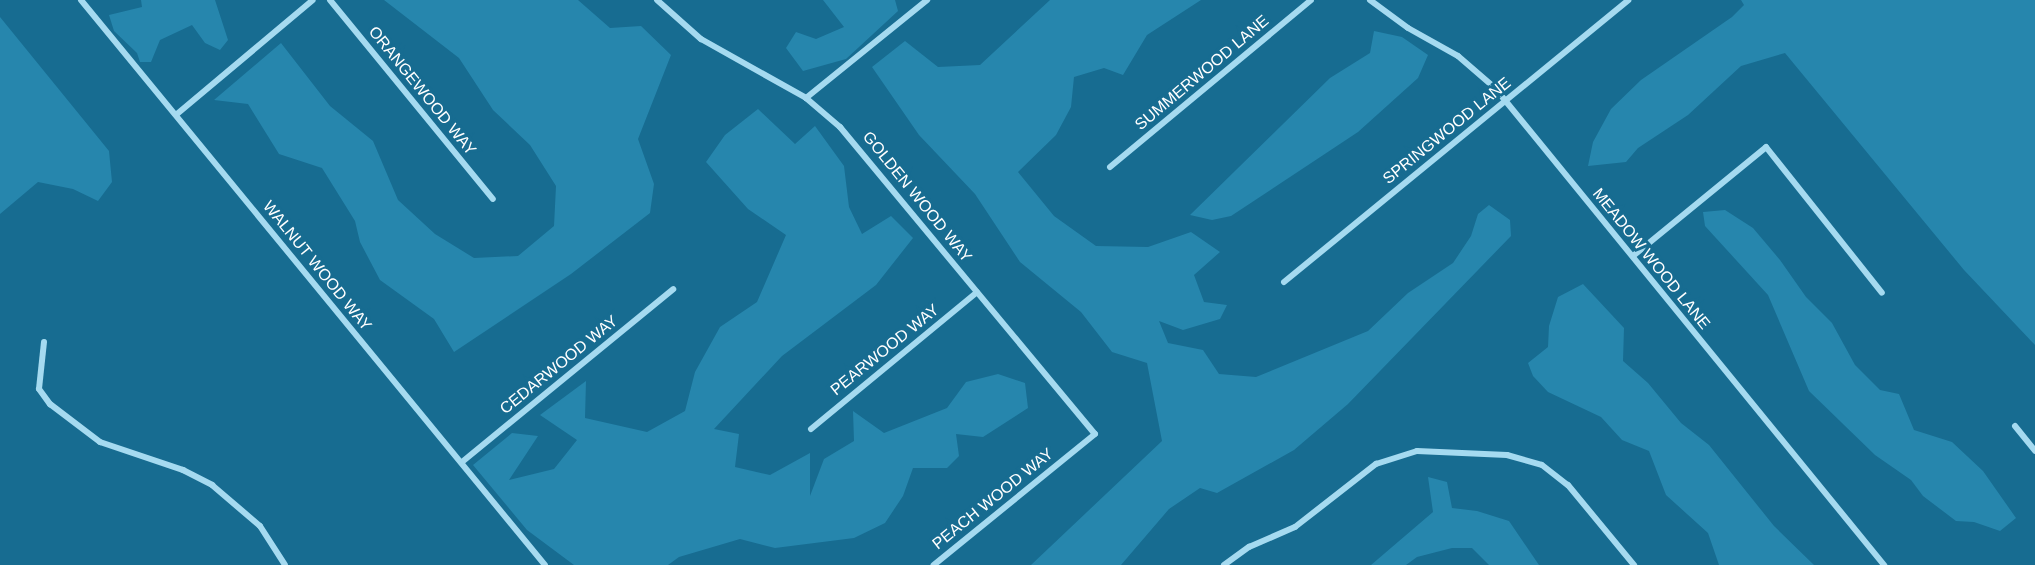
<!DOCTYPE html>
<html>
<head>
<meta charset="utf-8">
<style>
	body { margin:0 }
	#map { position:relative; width:2035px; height:565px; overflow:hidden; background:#176c91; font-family:Helvetica,sans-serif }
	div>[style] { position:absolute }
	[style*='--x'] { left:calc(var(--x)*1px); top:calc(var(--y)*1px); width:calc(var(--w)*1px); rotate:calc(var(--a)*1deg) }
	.green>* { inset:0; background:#2686ad }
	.minor>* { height:6px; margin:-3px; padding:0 3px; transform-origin:3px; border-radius:3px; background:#a5daf0 }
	span { translate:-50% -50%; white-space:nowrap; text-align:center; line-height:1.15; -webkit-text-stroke:6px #176c91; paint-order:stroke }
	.street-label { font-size:16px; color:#fff }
</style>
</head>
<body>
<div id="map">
	<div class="green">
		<div style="clip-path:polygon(141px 0,215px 0,228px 40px,220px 50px,205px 43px,192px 25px,160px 40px,151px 62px,140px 62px,137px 53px,114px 31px,109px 15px,142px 7px)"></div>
		<div style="clip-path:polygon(384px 0,578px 0,610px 28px,641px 26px,671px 55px,638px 139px,654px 184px,650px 213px,571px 274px,454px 352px,434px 319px,380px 280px,360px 242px,355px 221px,322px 168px,279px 154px,248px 104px,214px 100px,281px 43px,330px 106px,373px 141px,398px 200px,435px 234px,474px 258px,518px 256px,554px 226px,556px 186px,530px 145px,493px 110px,459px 58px)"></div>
		<div style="clip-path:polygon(823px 0,895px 0,898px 11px,846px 59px,803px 71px,786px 48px,796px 32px,816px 39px,844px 27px)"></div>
		<div style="clip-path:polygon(1050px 0,1201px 0,1147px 35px,1123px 75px,1104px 68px,1074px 77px,1071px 107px,1056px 135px,1018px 172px,1054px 216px,1096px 246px,1148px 247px,1191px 232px,1220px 252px,1194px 275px,1204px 302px,1227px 305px,1220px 319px,1183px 330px,1159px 321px,1168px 343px,1203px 350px,1219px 374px,1256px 377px,1368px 331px,1408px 293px,1453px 263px,1471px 236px,1478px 214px,1489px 205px,1510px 220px,1511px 236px,1348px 404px,1294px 450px,1217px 493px,1200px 488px,1169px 509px,1121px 565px,1031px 565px,1162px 441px,1147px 363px,1112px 352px,1081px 312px,1020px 262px,975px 194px,919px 135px,872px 67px,905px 41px,938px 67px,980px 65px)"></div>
		<div style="clip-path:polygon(1741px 0,2035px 0,2035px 345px,1964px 270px,1785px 53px,1741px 66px,1688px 115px,1638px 148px,1626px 162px,1588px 166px,1593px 142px,1611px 109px,1641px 80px,1732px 17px,1744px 5px)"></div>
		<div style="clip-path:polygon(0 17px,109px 151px,112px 182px,98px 201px,73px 189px,38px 182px,0 214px)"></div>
		<div style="clip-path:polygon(1374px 31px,1402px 37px,1428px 55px,1418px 78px,1358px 132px,1231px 216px,1212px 220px,1190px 215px,1330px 78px,1370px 53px)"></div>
		<div style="clip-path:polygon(758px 109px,795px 144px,815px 126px,844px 166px,849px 207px,862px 234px,891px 216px,913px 238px,876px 285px,782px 356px,714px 429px,739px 434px,735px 467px,770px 475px,810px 453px,810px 496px,824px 459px,854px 441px,853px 411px,884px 433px,947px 408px,966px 382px,998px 374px,1025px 383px,1028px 408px,983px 437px,956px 434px,959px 456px,947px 468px,913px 468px,903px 496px,885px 523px,854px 538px,775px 548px,740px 539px,679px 557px,668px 565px,574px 565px,527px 530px,473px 465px,512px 433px,538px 436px,509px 480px,554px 469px,577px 440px,540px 415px,586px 381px,585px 418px,647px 432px,685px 411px,695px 372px,720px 327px,757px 302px,786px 235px,748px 209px,706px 162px,725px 135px)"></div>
		<div style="clip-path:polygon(1725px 210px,1753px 228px,1780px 260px,1806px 297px,1832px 323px,1855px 365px,1880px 390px,1899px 394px,1914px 430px,1952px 442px,1983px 471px,2016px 518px,2000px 531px,1974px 522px,1956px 521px,1923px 496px,1911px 480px,1875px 455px,1809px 391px,1768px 295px,1705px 226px,1703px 212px)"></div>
		<div style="clip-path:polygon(1583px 284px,1624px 328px,1623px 361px,1648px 383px,1681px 423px,1709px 445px,1774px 526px,1814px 565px,1719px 565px,1708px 533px,1666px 495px,1649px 451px,1622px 440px,1601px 417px,1548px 392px,1533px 376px,1528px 363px,1548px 347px,1549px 326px,1558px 297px)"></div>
		<div style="clip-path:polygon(1428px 477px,1447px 482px,1452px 508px,1477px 511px,1509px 521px,1539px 565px,1489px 565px,1472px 548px,1452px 548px,1417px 557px,1406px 565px,1371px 565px,1433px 512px)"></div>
	</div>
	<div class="minor">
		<div style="--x:81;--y:0;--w:731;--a:50.61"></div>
		<div style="--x:330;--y:0;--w:257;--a:50.7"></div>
		<div style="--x:657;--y:0;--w:59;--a:41.6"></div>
		<div style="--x:701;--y:39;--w:120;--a:29.3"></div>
		<div style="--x:806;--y:98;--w:45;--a:40.5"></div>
		<div style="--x:840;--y:127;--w:399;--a:50.3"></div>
		<div style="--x:1095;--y:434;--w:208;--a:140.9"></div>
		<div style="--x:1370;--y:0;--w:47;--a:36.4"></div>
		<div style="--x:1408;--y:28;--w:57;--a:29.2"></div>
		<div style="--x:1458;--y:56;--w:49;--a:40.9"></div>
		<div style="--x:1495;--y:88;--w:616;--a:50.8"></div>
		<div style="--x:806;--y:98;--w:156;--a:-39"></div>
		<div style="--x:177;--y:114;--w:177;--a:-40"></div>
		<div style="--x:1110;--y:167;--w:261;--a:-39.7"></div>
		<div style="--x:1633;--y:256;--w:172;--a:-39.3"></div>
		<div style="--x:1766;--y:147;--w:186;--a:51.5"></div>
		<div style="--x:1284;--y:282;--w:445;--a:-39.3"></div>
		<div style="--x:44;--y:342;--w:47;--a:96.1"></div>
		<div style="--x:39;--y:389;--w:19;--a:54"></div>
		<div style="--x:50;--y:404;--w:63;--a:37.2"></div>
		<div style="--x:100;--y:442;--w:88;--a:18.6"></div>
		<div style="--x:183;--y:470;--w:33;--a:27"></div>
		<div style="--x:212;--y:485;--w:63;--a:40.5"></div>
		<div style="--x:260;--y:526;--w:46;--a:57.3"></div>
		<div style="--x:2015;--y:426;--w:32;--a:51"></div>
		<div style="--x:811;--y:429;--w:215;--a:-39.5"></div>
		<div style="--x:462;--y:462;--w:273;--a:-39.3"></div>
		<div style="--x:1224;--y:565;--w:31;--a:-36"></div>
		<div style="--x:1249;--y:547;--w:50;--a:-23.5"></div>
		<div style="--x:1295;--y:527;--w:103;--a:-37.9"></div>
		<div style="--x:1376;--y:464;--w:43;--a:-17.6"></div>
		<div style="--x:1417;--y:451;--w:90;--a:2.5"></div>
		<div style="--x:1507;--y:455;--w:36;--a:16"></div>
		<div style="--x:1542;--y:465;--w:33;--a:38"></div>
		<div style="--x:1568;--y:485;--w:104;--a:50.5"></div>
	</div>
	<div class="street-label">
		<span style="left:1202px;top:73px;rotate:-40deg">SUMMERWOOD LANE</span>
		<span style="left:422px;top:91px;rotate:51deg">ORANGEWOOD WAY</span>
		<span style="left:1447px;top:131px;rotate:-39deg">SPRINGWOOD LANE</span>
		<span style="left:917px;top:197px;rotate:51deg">GOLDEN WOOD WAY</span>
		<span style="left:1651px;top:259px;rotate:51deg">MEADOW WOOD LANE</span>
		<span style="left:317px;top:266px;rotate:51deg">WALNUT WOOD WAY</span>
		<span style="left:885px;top:350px;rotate:-39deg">PEARWOOD WAY</span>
		<span style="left:559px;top:365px;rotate:-39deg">CEDARWOOD WAY</span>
		<span style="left:993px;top:499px;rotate:-39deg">PEACH WOOD WAY</span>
	</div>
</div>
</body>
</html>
